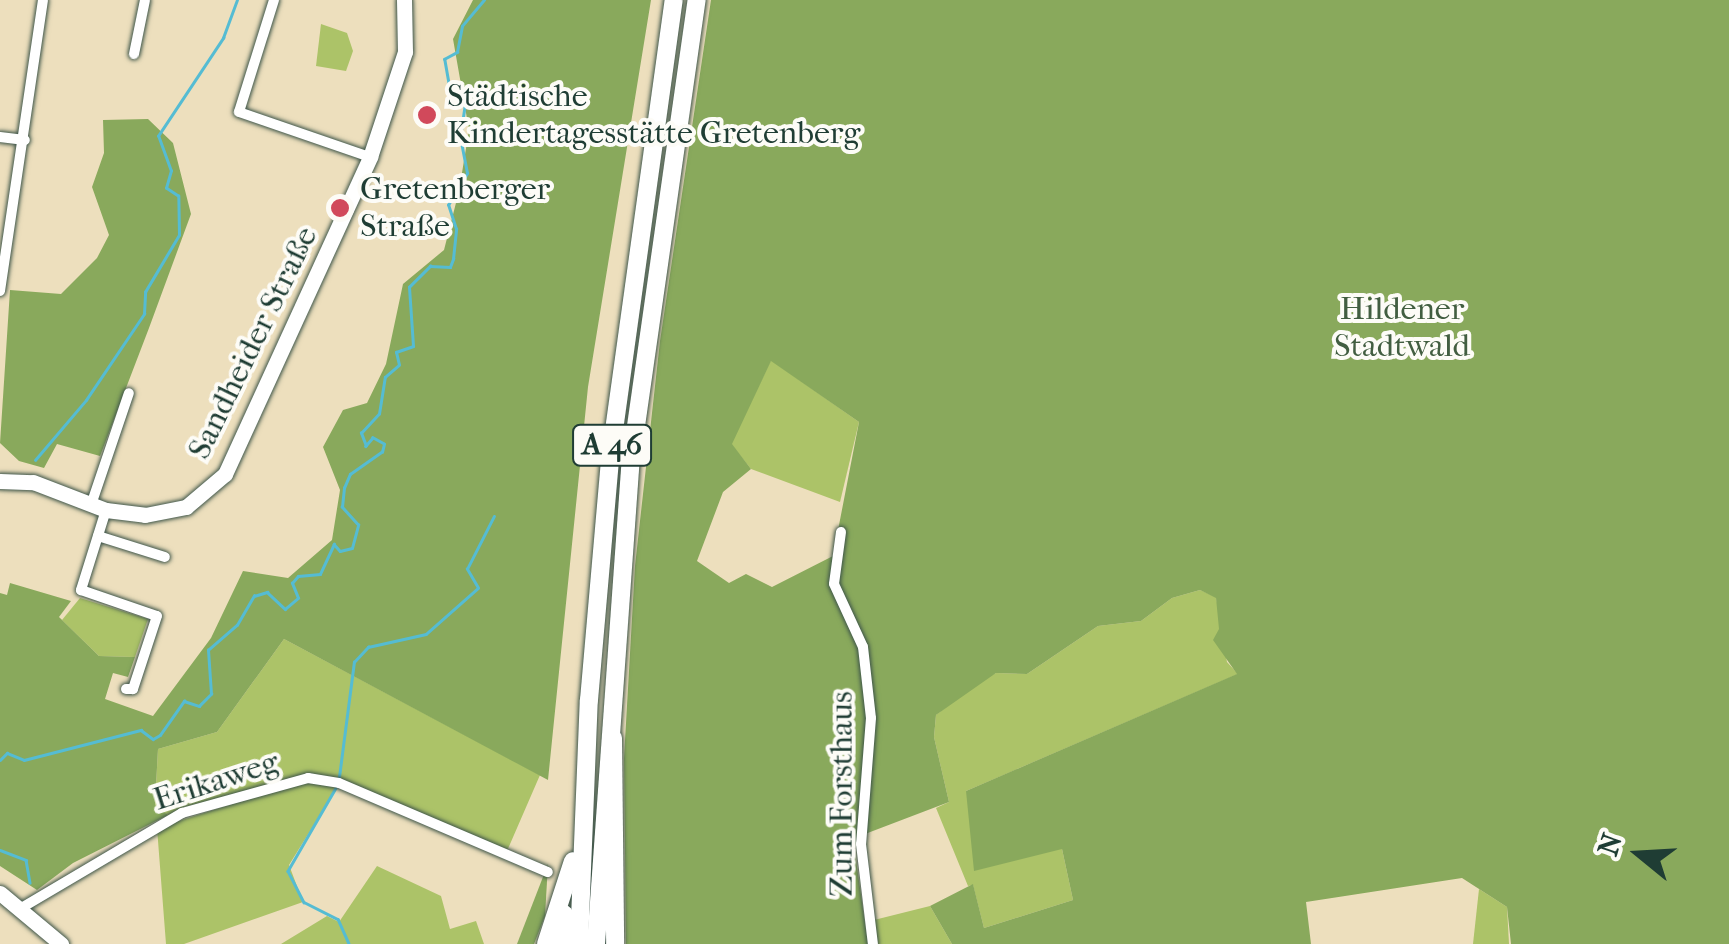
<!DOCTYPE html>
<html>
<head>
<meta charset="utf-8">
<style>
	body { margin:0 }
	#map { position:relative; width:1729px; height:944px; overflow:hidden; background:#eddfbd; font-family:"IM FELL French Canon",serif }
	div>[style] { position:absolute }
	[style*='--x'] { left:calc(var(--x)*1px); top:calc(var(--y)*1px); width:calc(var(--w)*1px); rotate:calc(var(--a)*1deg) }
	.green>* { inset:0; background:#acc368 }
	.forest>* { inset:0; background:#89a95c }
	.stream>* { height:2.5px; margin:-1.25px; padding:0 1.25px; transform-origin:1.25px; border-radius:1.25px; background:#55bcd3 }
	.roads { filter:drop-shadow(0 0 2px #3e5549) drop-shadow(0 0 2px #3e5549) }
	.street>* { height:10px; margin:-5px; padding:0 5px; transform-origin:5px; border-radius:5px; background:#fff }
	.secondary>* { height:15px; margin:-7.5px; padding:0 7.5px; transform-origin:7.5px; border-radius:7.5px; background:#fff }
	.highway>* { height:18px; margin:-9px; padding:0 9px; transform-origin:9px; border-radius:9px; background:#fff }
	.dots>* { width:28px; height:28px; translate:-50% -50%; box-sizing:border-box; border:5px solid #fdfcf7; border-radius:50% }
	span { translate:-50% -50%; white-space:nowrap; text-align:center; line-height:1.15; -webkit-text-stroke:8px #fdfcf7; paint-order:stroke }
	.shield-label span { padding:2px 8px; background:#fdfcf7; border:2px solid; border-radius:8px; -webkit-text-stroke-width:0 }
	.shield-label { font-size:30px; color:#1f3d34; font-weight:700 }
	.poi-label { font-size:32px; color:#1f3d34 }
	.left { translate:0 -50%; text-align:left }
	.park-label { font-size:32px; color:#425e41 }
	.street-label { font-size:32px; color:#1f3d34 }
	.north { position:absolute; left:1589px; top:804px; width:100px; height:100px; -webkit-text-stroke:8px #fdfcf7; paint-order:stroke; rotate:288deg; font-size:28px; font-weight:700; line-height:40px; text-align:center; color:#1f3d34 }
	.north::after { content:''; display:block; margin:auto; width:35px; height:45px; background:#1f3d34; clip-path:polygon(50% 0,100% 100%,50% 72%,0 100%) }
</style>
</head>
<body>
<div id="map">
	<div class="green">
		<div style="clip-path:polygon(321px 24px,347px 33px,353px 51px,346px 71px,316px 66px)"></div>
		<div style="clip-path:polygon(771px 360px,859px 422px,840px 502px,751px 469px,731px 444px)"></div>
		<div style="clip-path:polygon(1200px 590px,1216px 597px,1227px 662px,1238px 674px,966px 791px,1062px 849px,1073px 900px,984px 928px,973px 885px,968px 886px,936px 808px,949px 802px,934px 737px,936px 715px,979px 681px,996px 673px,1027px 674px,1098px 626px,1141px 621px,1172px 598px)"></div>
		<div style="clip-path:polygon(80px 598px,148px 619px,135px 657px,99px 656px,62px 620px)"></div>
		<div style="clip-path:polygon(284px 639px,540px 775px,507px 851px,344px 781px,310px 773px,168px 815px,155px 806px,158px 749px,217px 732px)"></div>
		<div style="clip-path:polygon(308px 780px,338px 786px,289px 865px,303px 902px,184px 944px,166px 944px,157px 828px)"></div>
		<div style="clip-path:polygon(377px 866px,441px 896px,450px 929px,476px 921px,484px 944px,281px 944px,327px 916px,339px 922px)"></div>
		<div style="clip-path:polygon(1479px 889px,1507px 907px,1509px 944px,1473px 944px)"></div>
		<div style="clip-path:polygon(930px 906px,952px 944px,877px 944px,874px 920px)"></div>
	</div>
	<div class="forest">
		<div style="clip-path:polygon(473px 0,651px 0,588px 387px,548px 780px,284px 639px,217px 732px,158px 749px,155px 805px,168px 815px,73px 863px,37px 890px,0 866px,0 593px,7px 595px,10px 583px,71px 601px,59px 617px,99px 656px,135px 657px,128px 677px,113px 673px,105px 699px,153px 716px,211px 638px,243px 571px,288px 578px,332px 540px,340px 490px,323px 447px,343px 410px,367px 403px,386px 364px,403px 284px,444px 250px,459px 191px,469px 130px,453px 39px)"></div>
		<div style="clip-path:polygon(evenodd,711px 0,1729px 0,1729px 944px,1511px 944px,1507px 907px,1462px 878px,1306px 902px,1311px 944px,952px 944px,930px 906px,973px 884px,984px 928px,1073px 900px,1062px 849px,974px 871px,966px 791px,1237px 674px,1213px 640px,1219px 629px,1216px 598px,1200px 590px,1172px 598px,1141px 621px,1098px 626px,1027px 674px,996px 673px,936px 715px,934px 737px,949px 802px,865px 834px,854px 846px,868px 944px,626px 944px,624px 758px,635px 566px,660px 341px,711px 0,771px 361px,859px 422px,833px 556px,772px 587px,746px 574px,729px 583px,697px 561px,723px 492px,751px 469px,732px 444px,771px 361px)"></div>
		<div style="clip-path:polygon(148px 119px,173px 143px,191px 214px,149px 328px,100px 456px,57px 444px,44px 468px,19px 461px,0 443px,10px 290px,61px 294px,97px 258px,109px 235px,92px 187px,104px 153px,103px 120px)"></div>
		<div style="clip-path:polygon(548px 864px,545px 916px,534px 944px,517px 944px)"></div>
	</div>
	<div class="stream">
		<div style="--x:35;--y:460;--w:79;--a:-49.6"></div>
		<div style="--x:86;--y:400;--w:104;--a:-56"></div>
		<div style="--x:144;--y:314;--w:22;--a:-87"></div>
		<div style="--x:145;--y:292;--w:66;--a:-59.2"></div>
		<div style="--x:179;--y:235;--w:39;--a:-91"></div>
		<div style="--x:178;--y:196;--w:14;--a:-146"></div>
		<div style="--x:166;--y:188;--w:18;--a:-74"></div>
		<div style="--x:171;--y:171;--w:37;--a:-110"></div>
		<div style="--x:158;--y:136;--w:118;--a:-56.4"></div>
		<div style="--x:223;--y:38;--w:40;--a:-69.8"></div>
		<div style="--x:0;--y:760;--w:10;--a:-45"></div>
		<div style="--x:7;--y:753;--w:18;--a:22"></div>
		<div style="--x:24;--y:760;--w:121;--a:-14.4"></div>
		<div style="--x:141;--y:730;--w:15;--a:37"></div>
		<div style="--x:153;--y:739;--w:8;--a:-30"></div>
		<div style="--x:160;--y:735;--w:42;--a:-54.8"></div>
		<div style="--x:184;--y:701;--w:16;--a:18"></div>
		<div style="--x:199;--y:706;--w:17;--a:-45"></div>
		<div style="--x:211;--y:694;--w:44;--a:-93.9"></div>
		<div style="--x:208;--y:650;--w:38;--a:-41"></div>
		<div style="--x:237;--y:625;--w:34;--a:-60"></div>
		<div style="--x:254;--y:596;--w:14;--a:-17"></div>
		<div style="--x:267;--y:592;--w:25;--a:43"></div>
		<div style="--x:285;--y:609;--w:17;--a:-40"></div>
		<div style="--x:298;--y:598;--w:16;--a:-112"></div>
		<div style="--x:292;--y:583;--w:9;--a:-49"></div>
		<div style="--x:298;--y:576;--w:22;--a:-5"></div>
		<div style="--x:320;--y:574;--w:33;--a:-65"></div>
		<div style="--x:334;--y:544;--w:9;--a:49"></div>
		<div style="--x:340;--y:551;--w:12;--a:-14"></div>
		<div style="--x:352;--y:548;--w:24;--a:-75"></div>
		<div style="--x:358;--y:525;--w:24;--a:-132"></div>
		<div style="--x:342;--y:507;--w:19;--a:-84"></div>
		<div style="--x:344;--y:488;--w:15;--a:-67"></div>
		<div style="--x:350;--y:474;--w:39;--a:-35"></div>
		<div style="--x:382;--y:452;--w:8;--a:-76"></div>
		<div style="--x:384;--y:444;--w:13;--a:-151"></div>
		<div style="--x:373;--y:438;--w:11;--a:131"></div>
		<div style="--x:366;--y:446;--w:14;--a:-111"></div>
		<div style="--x:361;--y:433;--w:26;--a:-47"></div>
		<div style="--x:379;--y:414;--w:37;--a:-81"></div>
		<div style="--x:385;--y:377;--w:18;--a:-41"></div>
		<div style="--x:399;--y:365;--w:13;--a:-103"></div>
		<div style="--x:396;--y:352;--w:18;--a:-19"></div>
		<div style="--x:413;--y:346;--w:59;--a:-93.9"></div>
		<div style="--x:409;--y:287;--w:30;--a:-45"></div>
		<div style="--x:430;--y:266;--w:20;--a:3"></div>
		<div style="--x:450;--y:267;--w:9;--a:-69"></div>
		<div style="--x:453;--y:259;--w:30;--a:-84"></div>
		<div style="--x:456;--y:229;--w:25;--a:-108"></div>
		<div style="--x:448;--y:205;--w:37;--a:-59"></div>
		<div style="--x:467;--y:173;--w:37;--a:-101"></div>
		<div style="--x:460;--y:137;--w:40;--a:-81.5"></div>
		<div style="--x:466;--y:97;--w:20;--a:-147"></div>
		<div style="--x:449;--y:86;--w:27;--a:-100"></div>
		<div style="--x:444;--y:59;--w:15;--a:-28"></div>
		<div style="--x:457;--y:52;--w:26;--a:-79"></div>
		<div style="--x:462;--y:26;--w:34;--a:-50"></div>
		<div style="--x:339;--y:777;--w:116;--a:-82.6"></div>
		<div style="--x:354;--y:662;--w:21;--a:-47"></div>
		<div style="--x:368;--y:647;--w:59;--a:-12.6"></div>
		<div style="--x:426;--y:634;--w:69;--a:-41.5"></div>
		<div style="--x:478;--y:588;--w:22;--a:-120"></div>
		<div style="--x:467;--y:569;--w:59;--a:-63"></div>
		<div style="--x:336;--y:788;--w:96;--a:120"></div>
		<div style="--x:288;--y:871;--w:35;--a:63"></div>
		<div style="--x:304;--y:902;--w:38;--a:27"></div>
		<div style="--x:338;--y:919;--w:27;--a:66"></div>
		<div style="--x:0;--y:850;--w:28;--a:21"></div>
		<div style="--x:26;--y:860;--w:23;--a:80"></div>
	</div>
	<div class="roads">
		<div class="street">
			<div style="--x:274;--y:0;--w:117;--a:107.4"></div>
			<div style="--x:239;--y:112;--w:139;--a:19"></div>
			<div style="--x:134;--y:54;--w:55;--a:-78.5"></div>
			<div style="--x:0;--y:137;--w:25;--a:7"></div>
			<div style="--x:0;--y:291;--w:294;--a:-81.6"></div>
			<div style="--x:91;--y:505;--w:118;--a:-71.3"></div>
			<div style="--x:106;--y:510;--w:84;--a:107.4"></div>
			<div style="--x:81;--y:590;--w:80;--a:18.9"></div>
			<div style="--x:157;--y:616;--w:77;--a:108.2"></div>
			<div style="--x:133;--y:689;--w:7;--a:180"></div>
			<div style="--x:841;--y:532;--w:52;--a:97.7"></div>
			<div style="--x:834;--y:584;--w:69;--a:65.3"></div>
			<div style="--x:863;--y:647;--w:71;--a:83.6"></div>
			<div style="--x:871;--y:718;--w:126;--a:94.5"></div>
			<div style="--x:861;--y:844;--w:101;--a:83.2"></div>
			<div style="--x:98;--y:536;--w:70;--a:17.4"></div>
			<div style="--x:23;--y:907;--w:185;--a:-30.6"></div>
			<div style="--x:182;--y:813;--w:131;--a:-15.5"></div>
			<div style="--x:308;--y:778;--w:31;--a:9"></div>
			<div style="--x:339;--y:783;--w:227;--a:23.1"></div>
		</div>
		<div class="secondary">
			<div style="--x:0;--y:481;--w:33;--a:2"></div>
			<div style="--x:33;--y:482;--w:78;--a:21"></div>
			<div style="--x:106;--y:510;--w:39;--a:7"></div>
			<div style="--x:145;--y:515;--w:42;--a:-11"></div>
			<div style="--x:186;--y:507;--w:51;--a:-40.2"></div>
			<div style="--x:225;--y:474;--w:349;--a:-65.4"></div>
			<div style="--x:370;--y:157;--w:111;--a:-71.6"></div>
			<div style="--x:405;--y:52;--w:52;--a:-91.1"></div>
			<div style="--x:0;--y:893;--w:80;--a:39.9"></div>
		</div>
		<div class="highway">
			<div style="--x:613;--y:738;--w:206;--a:89.4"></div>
			<div style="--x:546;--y:944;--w:87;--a:-72"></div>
			<div style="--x:562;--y:944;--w:30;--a:-86"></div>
			<div style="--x:579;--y:944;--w:244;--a:-87.7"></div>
			<div style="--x:589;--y:700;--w:242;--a:-85"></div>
			<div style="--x:610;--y:459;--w:463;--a:-82.1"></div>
			<div style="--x:596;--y:944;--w:484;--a:-85.9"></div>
			<div style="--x:631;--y:461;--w:466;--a:-81.9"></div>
		</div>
	</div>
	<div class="dots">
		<div style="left:427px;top:115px;background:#d1495b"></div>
		<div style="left:340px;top:208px;background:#d1495b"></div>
	</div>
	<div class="shield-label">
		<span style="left:612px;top:445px">A 46</span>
	</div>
	<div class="poi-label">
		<span class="left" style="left:447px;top:115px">Städtische<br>Kindertagesstätte Gretenberg</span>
		<span class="left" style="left:360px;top:208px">Gretenberger<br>Straße</span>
	</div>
	<div class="park-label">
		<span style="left:1402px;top:328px">Hildener<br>Stadtwald</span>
	</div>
	<div class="street-label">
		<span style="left:253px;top:343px;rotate:-64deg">Sandheider Straße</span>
		<span style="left:216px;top:781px;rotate:-18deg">Erikaweg</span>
		<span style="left:842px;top:794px;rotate:-90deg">Zum Forsthaus</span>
	</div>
	<div class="north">N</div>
</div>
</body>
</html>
